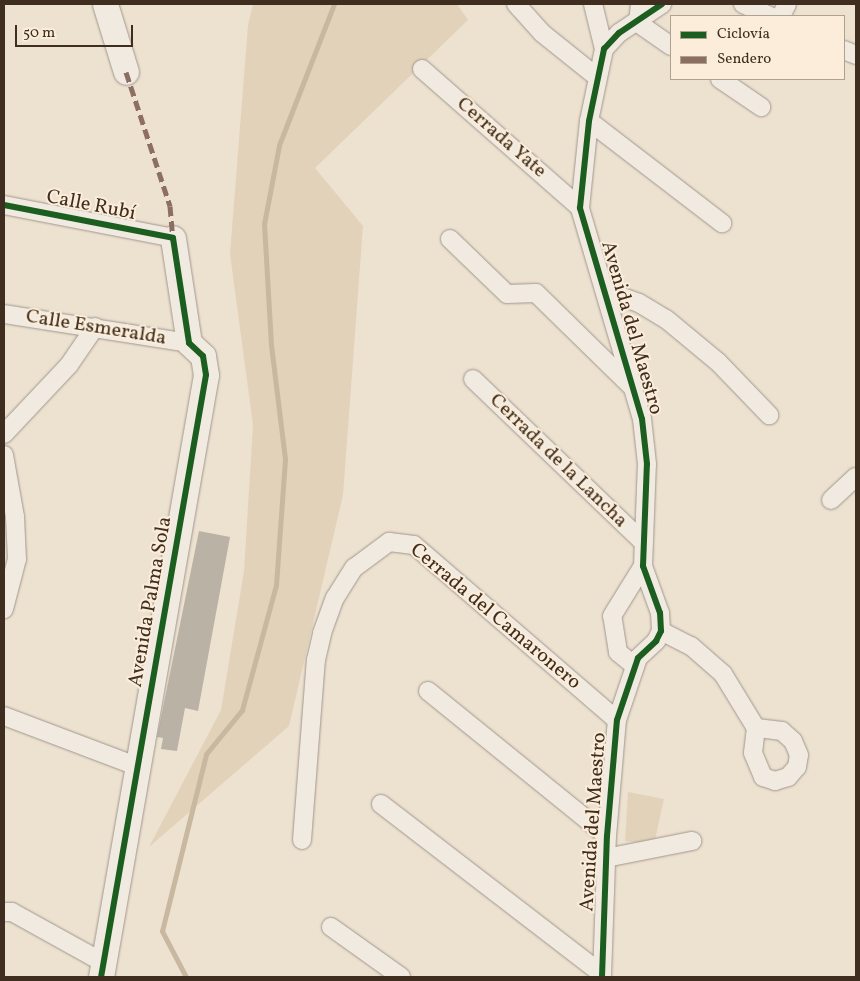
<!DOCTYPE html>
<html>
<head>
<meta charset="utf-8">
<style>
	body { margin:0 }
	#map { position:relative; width:860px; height:981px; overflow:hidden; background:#ede1d0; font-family:Vollkorn,serif }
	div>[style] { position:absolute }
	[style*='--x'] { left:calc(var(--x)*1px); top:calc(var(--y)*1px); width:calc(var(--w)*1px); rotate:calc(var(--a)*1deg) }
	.green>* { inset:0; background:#e2d2ba }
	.stream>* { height:5px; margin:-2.5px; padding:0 2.5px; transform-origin:2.5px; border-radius:2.5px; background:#c9b8a0 }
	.building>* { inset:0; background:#bbb2a6 }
	.roads { filter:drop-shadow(0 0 1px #a1978c) drop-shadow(0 0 1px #a1978c) }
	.street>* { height:18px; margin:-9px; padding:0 9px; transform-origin:9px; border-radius:9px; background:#f0eae1 }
	.secondary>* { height:25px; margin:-12.5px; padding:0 12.5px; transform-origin:12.5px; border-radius:12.5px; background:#f0eae1 }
	.quiet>* { height:5px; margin-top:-2.5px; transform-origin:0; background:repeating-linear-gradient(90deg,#8d6e63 0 10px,transparent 0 15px) }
	.cycleway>* { height:6px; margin:-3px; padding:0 3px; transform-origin:3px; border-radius:3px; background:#1b5e20 }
	span { translate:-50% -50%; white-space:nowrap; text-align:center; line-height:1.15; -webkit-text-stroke:4px #fbedd9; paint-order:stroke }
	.street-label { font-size:20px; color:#3f2e1f }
	.frame { position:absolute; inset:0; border:5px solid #3f2e1f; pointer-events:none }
	.legend { position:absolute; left:670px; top:15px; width:175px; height:65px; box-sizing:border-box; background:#fbedd9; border:1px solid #b0a18f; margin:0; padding:6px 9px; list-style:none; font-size:15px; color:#3f2e1f }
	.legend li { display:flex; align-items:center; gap:10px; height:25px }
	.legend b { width:25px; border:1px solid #b0a18f }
	.scale { position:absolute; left:15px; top:25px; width:118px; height:22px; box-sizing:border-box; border:2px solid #3f2e1f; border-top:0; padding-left:6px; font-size:15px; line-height:18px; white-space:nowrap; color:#3f2e1f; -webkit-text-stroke:4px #fbedd9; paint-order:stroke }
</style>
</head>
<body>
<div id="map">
	<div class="green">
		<div style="clip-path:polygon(253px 4px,457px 4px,468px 20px,315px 168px,363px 226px,343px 495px,289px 726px,149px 847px,221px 710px,244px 571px,253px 425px,230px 254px,248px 25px)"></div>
		<div style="clip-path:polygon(628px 792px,664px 799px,654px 844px,625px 841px)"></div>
	</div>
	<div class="stream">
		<div style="--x:186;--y:977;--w:52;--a:-117.6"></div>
		<div style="--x:162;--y:931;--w:182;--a:-76"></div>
		<div style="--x:206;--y:754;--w:57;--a:-50.7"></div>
		<div style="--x:242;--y:710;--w:130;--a:-74.8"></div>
		<div style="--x:276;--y:585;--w:126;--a:-85.9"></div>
		<div style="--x:285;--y:459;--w:115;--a:-97"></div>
		<div style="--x:271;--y:345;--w:121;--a:-93.3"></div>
		<div style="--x:264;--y:224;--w:80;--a:-79.2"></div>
		<div style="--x:279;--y:145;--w:151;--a:-68.7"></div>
	</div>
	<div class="building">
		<div style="clip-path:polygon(199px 531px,230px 537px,198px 711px,185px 708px,177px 751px,161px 749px,163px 738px,157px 737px)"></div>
	</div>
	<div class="roads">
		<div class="street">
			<div style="--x:516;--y:4;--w:39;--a:48"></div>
			<div style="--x:542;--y:33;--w:70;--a:38.7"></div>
			<div style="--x:593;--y:4;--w:46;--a:76.3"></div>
			<div style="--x:640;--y:4;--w:19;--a:96"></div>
			<div style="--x:638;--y:23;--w:40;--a:34.9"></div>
			<div style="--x:743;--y:4;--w:30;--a:24"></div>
			<div style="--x:781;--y:16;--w:13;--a:-63"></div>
			<div style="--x:844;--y:50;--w:13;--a:23"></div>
			<div style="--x:422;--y:69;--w:210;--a:41.3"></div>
			<div style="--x:720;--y:79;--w:50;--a:34.3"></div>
			<div style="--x:589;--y:121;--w:168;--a:37.5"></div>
			<div style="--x:4;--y:205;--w:172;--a:11"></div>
			<div style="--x:450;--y:239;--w:79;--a:44"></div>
			<div style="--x:507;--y:294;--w:29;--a:-2"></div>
			<div style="--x:536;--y:293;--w:136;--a:44.4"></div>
			<div style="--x:606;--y:291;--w:35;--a:20"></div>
			<div style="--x:639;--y:303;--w:31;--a:31"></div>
			<div style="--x:666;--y:319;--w:67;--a:39.6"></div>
			<div style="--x:718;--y:362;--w:74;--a:46.1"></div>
			<div style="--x:4;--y:314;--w:187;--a:8.9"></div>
			<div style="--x:473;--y:379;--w:236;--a:43.8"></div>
			<div style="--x:4;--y:434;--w:95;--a:-46.7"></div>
			<div style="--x:69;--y:365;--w:46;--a:-55.6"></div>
			<div style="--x:4;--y:455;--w:63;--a:79.9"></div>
			<div style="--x:15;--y:517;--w:42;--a:87.3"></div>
			<div style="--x:17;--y:559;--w:52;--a:104.6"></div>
			<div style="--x:831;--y:500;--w:34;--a:-43"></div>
			<div style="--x:661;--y:631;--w:34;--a:27"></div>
			<div style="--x:691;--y:646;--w:43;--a:41.2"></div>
			<div style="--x:723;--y:674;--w:63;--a:58.6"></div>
			<div style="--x:756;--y:728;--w:25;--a:97"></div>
			<div style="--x:753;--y:753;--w:26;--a:67"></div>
			<div style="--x:763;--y:777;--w:13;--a:18"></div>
			<div style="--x:775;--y:781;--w:14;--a:-17"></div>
			<div style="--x:788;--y:777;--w:13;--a:-48"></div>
			<div style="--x:797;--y:767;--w:12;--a:-81"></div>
			<div style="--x:799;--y:755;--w:15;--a:-113"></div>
			<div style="--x:793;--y:741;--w:15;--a:-138"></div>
			<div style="--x:782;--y:731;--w:26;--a:-173"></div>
			<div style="--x:635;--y:666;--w:22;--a:-141"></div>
			<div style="--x:618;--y:652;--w:36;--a:-99"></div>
			<div style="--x:612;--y:616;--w:59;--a:-58.2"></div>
			<div style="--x:428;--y:691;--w:230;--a:39"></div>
			<div style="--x:4;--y:716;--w:144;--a:20.7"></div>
			<div style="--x:381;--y:804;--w:279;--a:37.6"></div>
			<div style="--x:302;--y:840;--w:181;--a:-85.6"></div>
			<div style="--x:316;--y:660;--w:28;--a:-77"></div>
			<div style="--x:322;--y:633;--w:37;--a:-70"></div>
			<div style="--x:335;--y:598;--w:36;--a:-58"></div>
			<div style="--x:354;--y:568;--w:44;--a:-36.6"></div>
			<div style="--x:389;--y:542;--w:25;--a:7"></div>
			<div style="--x:414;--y:545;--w:268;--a:40.8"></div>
			<div style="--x:606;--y:858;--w:88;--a:-11.2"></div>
			<div style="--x:4;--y:912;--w:8;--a:0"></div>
			<div style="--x:12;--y:912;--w:105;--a:29"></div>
			<div style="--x:331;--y:927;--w:86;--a:35.5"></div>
			<div style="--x:602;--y:977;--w:141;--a:-88"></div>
			<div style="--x:607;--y:836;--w:116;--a:-85.1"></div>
			<div style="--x:617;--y:720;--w:65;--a:-71.3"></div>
			<div style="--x:638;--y:658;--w:25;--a:-43"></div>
			<div style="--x:656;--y:641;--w:11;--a:-63"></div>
			<div style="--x:661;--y:631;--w:18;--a:-93"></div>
			<div style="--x:660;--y:613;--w:50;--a:-109.9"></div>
			<div style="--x:643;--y:566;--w:102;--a:-87.8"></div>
			<div style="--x:647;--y:464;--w:45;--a:-96.3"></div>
			<div style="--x:642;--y:419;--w:220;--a:-106.4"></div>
			<div style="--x:580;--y:208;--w:87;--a:-84.1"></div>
			<div style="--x:589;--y:121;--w:74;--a:-78.2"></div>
			<div style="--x:604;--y:49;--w:22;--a:-47"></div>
			<div style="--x:619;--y:33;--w:52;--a:-34"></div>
		</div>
		<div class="secondary">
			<div style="--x:105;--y:4;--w:71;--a:72.8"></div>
			<div style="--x:101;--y:977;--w:611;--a:-80.11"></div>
			<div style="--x:206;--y:375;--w:19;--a:-99"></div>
			<div style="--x:203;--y:356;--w:19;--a:-137"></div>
			<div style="--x:189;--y:343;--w:106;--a:-98.7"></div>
		</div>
	</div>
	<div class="quiet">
		<div style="--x:126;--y:72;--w:141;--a:71.8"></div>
		<div style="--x:170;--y:206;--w:32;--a:85"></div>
	</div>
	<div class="cycleway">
		<div style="--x:4;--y:205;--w:172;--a:11"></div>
		<div style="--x:173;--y:238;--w:106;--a:81.3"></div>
		<div style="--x:189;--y:343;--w:19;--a:43"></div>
		<div style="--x:203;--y:356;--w:19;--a:81"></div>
		<div style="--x:206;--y:375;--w:611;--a:99.89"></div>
		<div style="--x:602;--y:977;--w:141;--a:-88"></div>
		<div style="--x:607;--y:836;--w:116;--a:-85.1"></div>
		<div style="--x:617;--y:720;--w:65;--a:-71.3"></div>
		<div style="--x:638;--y:658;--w:25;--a:-43"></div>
		<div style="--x:656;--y:641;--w:11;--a:-63"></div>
		<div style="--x:661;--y:631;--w:18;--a:-93"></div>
		<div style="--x:660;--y:613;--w:50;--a:-109.9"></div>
		<div style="--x:643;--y:566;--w:102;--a:-87.8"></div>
		<div style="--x:647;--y:464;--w:45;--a:-96.3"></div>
		<div style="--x:642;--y:419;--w:220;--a:-106.4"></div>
		<div style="--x:580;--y:208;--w:87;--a:-84.1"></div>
		<div style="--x:589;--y:121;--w:74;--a:-78.2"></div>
		<div style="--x:604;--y:49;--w:22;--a:-47"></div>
		<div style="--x:619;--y:33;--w:52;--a:-34"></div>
	</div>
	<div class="street-label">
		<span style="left:501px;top:138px;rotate:41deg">Cerrada Yate</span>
		<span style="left:91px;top:206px;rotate:11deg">Calle Rubí</span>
		<span style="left:96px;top:328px;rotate:9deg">Calle Esmeralda</span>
		<span style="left:631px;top:328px;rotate:74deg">Avenida del Maestro</span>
		<span style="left:558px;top:461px;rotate:44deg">Cerrada de la Lancha</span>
		<span style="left:151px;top:602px;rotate:-80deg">Avenida Palma Sola</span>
		<span style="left:495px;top:617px;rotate:40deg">Cerrada del Camaronero</span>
		<span style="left:594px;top:822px;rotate:-86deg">Avenida del Maestro</span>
	</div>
	<div class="frame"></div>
	<ul class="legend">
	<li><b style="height:6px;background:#1b5e20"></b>Ciclovía</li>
	<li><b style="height:6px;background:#8d6e63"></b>Sendero</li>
	</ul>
	<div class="scale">50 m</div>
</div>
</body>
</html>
